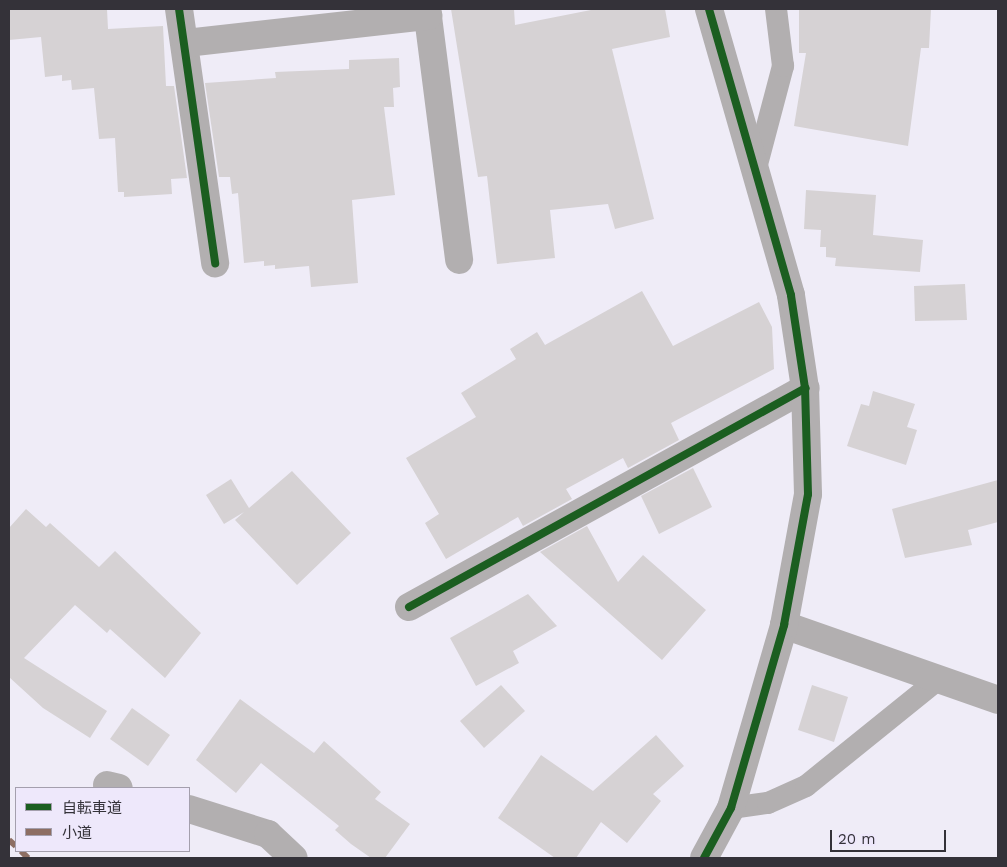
<!DOCTYPE html>
<html>
<head>
<meta charset="utf-8">
<style>
	body { margin:0 }
	#map { position:relative; width:1007px; height:867px; overflow:hidden; background:#efecf7; font-family:"Work Sans","Noto Sans JP",sans-serif }
	div>[style] { position:absolute }
	[style*='--x'] { left:calc(var(--x)*1px); top:calc(var(--y)*1px); width:calc(var(--w)*1px); rotate:calc(var(--a)*1deg) }
	.building>* { inset:0; background:#d6d2d4 }
	.service>* { height:22px; margin:-11px; padding:0 11px; transform-origin:11px; border-radius:11px; background:#b2afb0 }
	.minor>* { height:28px; margin:-14px; padding:0 14px; transform-origin:14px; border-radius:14px; background:#b2afb0 }
	.quiet>* { height:6px; margin-top:-3px; transform-origin:0; background:repeating-linear-gradient(90deg,#8d6e63 0 12px,transparent 0 18px) }
	.cycleway>* { height:8px; margin:-4px; padding:0 4px; transform-origin:4px; border-radius:4px; background:#1b5e20 }
	span { translate:-50% -50%; white-space:nowrap; text-align:center; line-height:1.15; -webkit-text-stroke:4px #eee8fb; paint-order:stroke }
	.frame { position:absolute; inset:0; border:10px solid #343239; pointer-events:none }
	.legend { position:absolute; left:15px; top:787px; width:175px; height:65px; box-sizing:border-box; background:#eee8fb; border:1px solid #a49fad; margin:0; padding:6px 9px; list-style:none; font-size:15px; color:#343239 }
	.legend li { display:flex; align-items:center; gap:10px; height:25px }
	.legend b { width:25px; border:1px solid #a49fad }
	.scale { position:absolute; left:830px; top:830px; width:116px; height:22px; box-sizing:border-box; border:2px solid #343239; border-top:0; padding-left:6px; font-size:15px; line-height:18px; white-space:nowrap; color:#343239; -webkit-text-stroke:4px #eee8fb; paint-order:stroke }
</style>
</head>
<body>
<div id="map">
	<div class="building">
		<div style="clip-path:polygon(9px 9px,107px 9px,108px 29px,163px 26px,166px 86px,174px 86px,187px 178px,171px 179px,172px 194px,124px 197px,124px 192px,118px 192px,115px 138px,99px 139px,94px 88px,72px 90px,71px 80px,62px 81px,62px 75px,45px 77px,41px 37px,9px 40px)"></div>
		<div style="clip-path:polygon(451px 9px,514px 9px,515px 25px,596px 9px,665px 9px,670px 37px,612px 49px,654px 219px,615px 229px,608px 204px,550px 210px,555px 258px,497px 264px,487px 176px,478px 177px)"></div>
		<div style="clip-path:polygon(799px 9px,931px 9px,929px 48px,921px 48px,908px 146px,794px 126px,806px 53px,799px 53px)"></div>
		<div style="clip-path:polygon(399px 58px,400px 87px,393px 88px,394px 107px,384px 107px,395px 195px,352px 200px,358px 283px,311px 287px,309px 266px,275px 269px,275px 265px,264px 266px,264px 261px,244px 263px,238px 193px,232px 194px,230px 177px,219px 177px,205px 83px,276px 78px,275px 72px,349px 69px,349px 60px)"></div>
		<div style="clip-path:polygon(806px 190px,876px 195px,873px 235px,923px 240px,920px 272px,835px 266px,836px 258px,826px 257px,826px 247px,820px 247px,821px 230px,804px 229px)"></div>
		<div style="clip-path:polygon(965px 284px,967px 320px,915px 321px,914px 286px)"></div>
		<div style="clip-path:polygon(642px 291px,673px 346px,759px 302px,772px 327px,774px 369px,671px 423px,679px 440px,628px 468px,623px 458px,566px 489px,572px 499px,523px 526px,518px 517px,446px 559px,425px 523px,439px 514px,406px 458px,476px 417px,461px 393px,516px 359px,510px 349px,537px 332px,545px 345px)"></div>
		<div style="clip-path:polygon(873px 391px,915px 404px,907px 427px,917px 430px,906px 465px,847px 446px,861px 404px,869px 406px)"></div>
		<div style="clip-path:polygon(693px 468px,712px 507px,659px 534px,641px 496px)"></div>
		<div style="clip-path:polygon(292px 471px,351px 533px,297px 585px,235px 520px,244px 512px,224px 524px,206px 495px,231px 479px,249px 508px)"></div>
		<div style="clip-path:polygon(998px 480px,998px 522px,968px 530px,972px 545px,905px 558px,892px 509px)"></div>
		<div style="clip-path:polygon(26px 509px,46px 527px,50px 523px,99px 567px,115px 551px,201px 633px,165px 678px,110px 629px,107px 633px,75px 605px,24px 658px,107px 711px,90px 738px,43px 708px,9px 677px,9px 528px)"></div>
		<div style="clip-path:polygon(587px 526px,618px 582px,643px 555px,706px 610px,662px 660px,540px 552px)"></div>
		<div style="clip-path:polygon(528px 594px,557px 626px,513px 651px,519px 663px,476px 686px,450px 638px)"></div>
		<div style="clip-path:polygon(501px 685px,525px 711px,484px 748px,460px 721px)"></div>
		<div style="clip-path:polygon(812px 685px,848px 697px,834px 742px,798px 730px)"></div>
		<div style="clip-path:polygon(240px 699px,314px 753px,324px 741px,381px 792px,375px 799px,410px 824px,385px 858px,371px 858px,351px 844px,335px 830px,339px 826px,261px 763px,236px 793px,196px 760px)"></div>
		<div style="clip-path:polygon(132px 708px,170px 735px,148px 766px,110px 739px)"></div>
		<div style="clip-path:polygon(656px 735px,684px 766px,653px 794px,661px 801px,627px 843px,601px 822px,576px 858px,555px 858px,498px 818px,541px 755px,593px 791px)"></div>
	</div>
	<div class="service">
		<div style="--x:755;--y:172;--w:110;--a:-75.2"></div>
		<div style="--x:783;--y:66;--w:57;--a:-97"></div>
		<div style="--x:731;--y:808;--w:37;--a:-8"></div>
		<div style="--x:768;--y:803;--w:42;--a:-24.1"></div>
		<div style="--x:806;--y:786;--w:172;--a:-38.9"></div>
	</div>
	<div class="minor">
		<div style="--x:179;--y:9;--w:257;--a:81.9"></div>
		<div style="--x:427;--y:9;--w:253;--a:82.7"></div>
		<div style="--x:186;--y:43;--w:244;--a:-6.4"></div>
		<div style="--x:409;--y:607;--w:453;--a:-28.9"></div>
		<div style="--x:784;--y:625;--w:227;--a:19.3"></div>
		<div style="--x:107;--y:785;--w:12;--a:14"></div>
		<div style="--x:189;--y:809;--w:83;--a:17.6"></div>
		<div style="--x:268;--y:834;--w:35;--a:43"></div>
		<div style="--x:704;--y:858;--w:57;--a:-61.6"></div>
		<div style="--x:731;--y:808;--w:191;--a:-73.8"></div>
		<div style="--x:784;--y:625;--w:133;--a:-79.6"></div>
		<div style="--x:808;--y:494;--w:106;--a:-91.6"></div>
		<div style="--x:805;--y:388;--w:94;--a:-98.6"></div>
		<div style="--x:791;--y:295;--w:298;--a:-106"></div>
	</div>
	<div class="quiet">
		<div style="--x:9;--y:840;--w:9;--a:41"></div>
		<div style="--x:21;--y:851;--w:10;--a:45"></div>
	</div>
	<div class="cycleway">
		<div style="--x:179;--y:9;--w:257;--a:81.9"></div>
		<div style="--x:409;--y:607;--w:453;--a:-28.9"></div>
		<div style="--x:704;--y:858;--w:57;--a:-61.6"></div>
		<div style="--x:731;--y:808;--w:191;--a:-73.8"></div>
		<div style="--x:784;--y:625;--w:133;--a:-79.6"></div>
		<div style="--x:808;--y:494;--w:106;--a:-91.6"></div>
		<div style="--x:805;--y:388;--w:94;--a:-98.6"></div>
		<div style="--x:791;--y:295;--w:298;--a:-106"></div>
	</div>
	<div class="frame"></div>
	<ul class="legend">
	<li><b style="height:6px;background:#1b5e20"></b>自転車道</li>
	<li><b style="height:6px;background:#8d6e63"></b>小道</li>
	</ul>
	<div class="scale">20 m</div>
</div>
</body>
</html>
